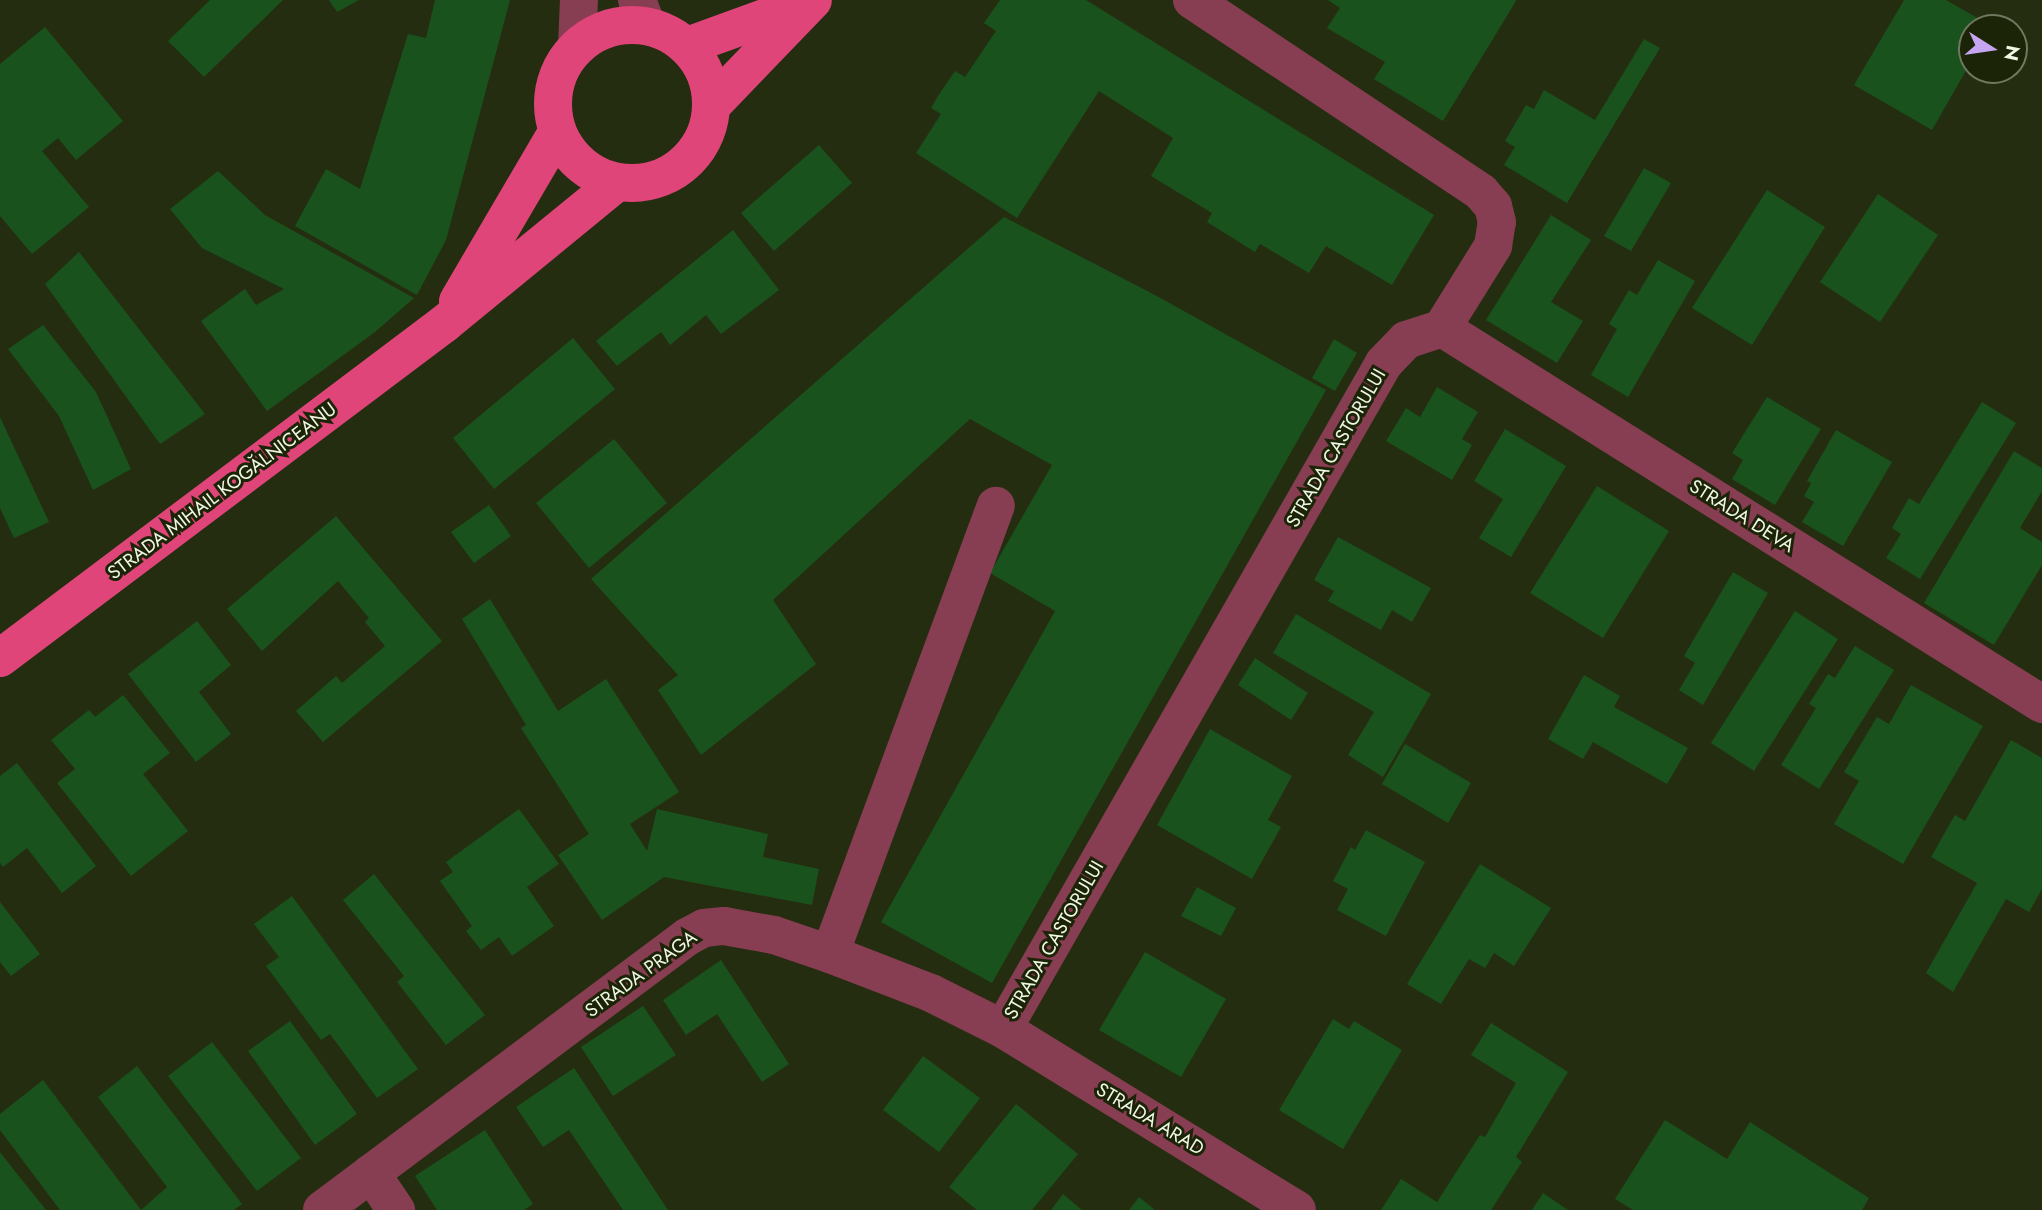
<!DOCTYPE html>
<html>
<head>
<meta charset="utf-8">
<style>
	body { margin:0 }
	#map { position:relative; width:2042px; height:1210px; overflow:hidden; background:#242d10; font-family:Jost,sans-serif }
	div>[style] { position:absolute }
	[style*='--x'] { left:calc(var(--x)*1px); top:calc(var(--y)*1px); width:calc(var(--w)*1px); rotate:calc(var(--a)*1deg) }
	.building>* { inset:0; background:#1a521d }
	.minor>* { height:38px; margin:-19px; padding:0 19px; transform-origin:19px; border-radius:19px; background:#873d52 }
	.major>* { height:38px; margin:-19px; padding:0 19px; transform-origin:19px; border-radius:19px; background:#e0457a }
	.major>.ring { margin:-19px; padding:0; box-sizing:content-box; background:none; border:38px solid #e0457a; border-radius:50% }
	span { translate:-50% -50%; white-space:nowrap; text-align:center; line-height:1.15; -webkit-text-stroke:6px #1b2406; paint-order:stroke }
	.street-label { font-size:19px; color:#eff7e4 }
	.north { position:absolute; left:1958px; top:14px; width:70px; height:70px; box-sizing:border-box; background:#1b2406; border:2px solid #70785f; border-radius:50%; rotate:102deg; font-size:19px; font-weight:700; line-height:28px; text-align:center; color:#eff7e4 }
	.north::after { content:''; display:block; margin:auto; width:24px; height:32px; background:#c6a6f0; clip-path:polygon(50% 0,100% 100%,50% 72%,0 100%) }
</style>
</head>
<body>
<div id="map">
	<div class="building">
		<div style="clip-path:polygon(210px 0,283px 0,204px 77px,168px 41px)"></div>
		<div style="clip-path:polygon(329px 0,359px 0,337px 12px)"></div>
		<div style="clip-path:polygon(435px 0,510px 0,446px 240px,417px 295px,295px 226px,326px 169px,360px 189px,408px 34px,426px 38px)"></div>
		<div style="clip-path:polygon(1000px 0,1086px 0,1434px 215px,1392px 285px,1326px 246px,1309px 273px,1260px 244px,1255px 252px,1207px 222px,1212px 213px,1151px 176px,1173px 138px,1099px 91px,1017px 218px,916px 153px,941px 114px,931px 108px,938px 96px,955px 71px,965px 77px,996px 31px,984px 23px)"></div>
		<div style="clip-path:polygon(1328px 0,1515px 0,1516px 1px,1443px 121px,1374px 79px,1385px 62px,1327px 28px,1340px 8px)"></div>
		<div style="clip-path:polygon(1904px 0,1946px 0,1995px 28px,1972px 28px,1972px 60px,1932px 130px,1854px 85px)"></div>
		<div style="clip-path:polygon(45px 27px,123px 121px,76px 160px,58px 138px,42px 151px,89px 207px,32px 254px,0 216px,0 64px)"></div>
		<div style="clip-path:polygon(1644px 39px,1660px 48px,1567px 203px,1504px 165px,1515px 147px,1505px 141px,1526px 105px,1534px 109px,1544px 90px,1595px 120px)"></div>
		<div style="clip-path:polygon(819px 145px,852px 183px,774px 251px,741px 213px)"></div>
		<div style="clip-path:polygon(1644px 168px,1671px 183px,1631px 251px,1604px 236px)"></div>
		<div style="clip-path:polygon(218px 171px,265px 215px,414px 298px,375px 332px,267px 411px,201px 321px,245px 289px,256px 305px,284px 289px,202px 248px,170px 209px)"></div>
		<div style="clip-path:polygon(1767px 190px,1825px 227px,1752px 345px,1692px 308px)"></div>
		<div style="clip-path:polygon(1878px 194px,1938px 235px,1880px 322px,1820px 282px)"></div>
		<div style="clip-path:polygon(1551px 215px,1591px 240px,1551px 302px,1583px 321px,1557px 363px,1486px 320px)"></div>
		<div style="clip-path:polygon(1004px 217px,1155px 295px,1326px 390px,992px 983px,881px 922px,1055px 611px,990px 573px,1052px 465px,970px 419px,773px 600px,816px 664px,701px 755px,658px 690px,678px 675px,591px 579px)"></div>
		<div style="clip-path:polygon(733px 230px,779px 290px,721px 334px,706px 315px,670px 345px,661px 332px,617px 366px,596px 341px)"></div>
		<div style="clip-path:polygon(79px 252px,205px 414px,160px 444px,45px 284px)"></div>
		<div style="clip-path:polygon(1658px 260px,1695px 281px,1628px 397px,1591px 375px,1617px 329px,1609px 324px,1629px 290px,1637px 295px)"></div>
		<div style="clip-path:polygon(43px 325px,96px 392px,131px 469px,93px 490px,59px 416px,8px 349px)"></div>
		<div style="clip-path:polygon(573px 338px,615px 389px,494px 489px,453px 438px)"></div>
		<div style="clip-path:polygon(1334px 339px,1357px 353px,1335px 391px,1312px 378px)"></div>
		<div style="clip-path:polygon(1437px 387px,1478px 412px,1462px 439px,1472px 445px,1452px 480px,1386px 441px,1406px 408px,1420px 417px)"></div>
		<div style="clip-path:polygon(1767px 397px,1821px 429px,1775px 505px,1732px 479px,1743px 460px,1732px 453px)"></div>
		<div style="clip-path:polygon(1982px 402px,2016px 423px,1920px 579px,1886px 558px,1901px 534px,1892px 528px,1909px 498px,1919px 504px)"></div>
		<div style="clip-path:polygon(0 417px,49px 522px,14px 538px,0 508px)"></div>
		<div style="clip-path:polygon(1505px 429px,1566px 466px,1511px 557px,1479px 538px,1503px 499px,1474px 481px)"></div>
		<div style="clip-path:polygon(1836px 430px,1892px 462px,1843px 546px,1802px 522px,1814px 502px,1804px 496px,1811px 483px,1807px 481px)"></div>
		<div style="clip-path:polygon(614px 439px,667px 503px,589px 568px,536px 503px)"></div>
		<div style="clip-path:polygon(2014px 451px,2042px 468px,2042px 491px,2020px 528px,2042px 542px,2042px 565px,1994px 645px,1924px 603px)"></div>
		<div style="clip-path:polygon(1597px 486px,1669px 531px,1603px 638px,1530px 593px)"></div>
		<div style="clip-path:polygon(489px 505px,511px 536px,474px 563px,451px 532px)"></div>
		<div style="clip-path:polygon(336px 516px,442px 641px,323px 742px,296px 711px,336px 676px,342px 683px,385px 646px,365px 622px,369px 618px,338px 581px,262px 651px,227px 609px)"></div>
		<div style="clip-path:polygon(1338px 537px,1431px 588px,1412px 622px,1392px 610px,1381px 630px,1328px 601px,1334px 591px,1314px 580px)"></div>
		<div style="clip-path:polygon(1733px 572px,1768px 593px,1703px 705px,1679px 690px,1695px 663px,1684px 656px)"></div>
		<div style="clip-path:polygon(490px 599px,558px 711px,606px 679px,679px 792px,630px 824px,647px 851px,657px 809px,768px 834px,763px 857px,819px 869px,812px 905px,664px 877px,602px 920px,558px 855px,589px 834px,521px 728px,526px 725px,462px 619px)"></div>
		<div style="clip-path:polygon(1795px 611px,1838px 639px,1754px 771px,1711px 743px)"></div>
		<div style="clip-path:polygon(1296px 614px,1431px 694px,1383px 777px,1348px 755px,1374px 712px,1273px 653px)"></div>
		<div style="clip-path:polygon(197px 621px,231px 665px,199px 692px,231px 734px,196px 762px,128px 674px)"></div>
		<div style="clip-path:polygon(1855px 646px,1894px 670px,1819px 789px,1781px 765px,1816px 708px,1809px 704px,1828px 674px,1835px 678px)"></div>
		<div style="clip-path:polygon(1255px 658px,1308px 693px,1291px 720px,1238px 685px)"></div>
		<div style="clip-path:polygon(1584px 675px,1620px 696px,1614px 707px,1688px 748px,1667px 784px,1593px 742px,1583px 759px,1548px 739px)"></div>
		<div style="clip-path:polygon(1911px 685px,1983px 726px,1903px 864px,1834px 824px,1859px 781px,1844px 772px,1877px 717px,1889px 724px)"></div>
		<div style="clip-path:polygon(123px 695px,170px 753px,143px 774px,188px 831px,131px 876px,57px 783px,75px 769px,51px 740px,89px 710px,95px 717px)"></div>
		<div style="clip-path:polygon(1210px 729px,1292px 776px,1268px 820px,1281px 827px,1252px 879px,1157px 825px)"></div>
		<div style="clip-path:polygon(2011px 740px,2042px 758px,2042px 889px,2029px 912px,2006px 899px,1953px 992px,1926px 973px,1977px 883px,1931px 857px,1955px 815px,1965px 821px)"></div>
		<div style="clip-path:polygon(1405px 744px,1471px 783px,1448px 823px,1382px 784px)"></div>
		<div style="clip-path:polygon(17px 763px,96px 866px,62px 893px,27px 848px,3px 867px,0 863px,0 776px)"></div>
		<div style="clip-path:polygon(519px 809px,559px 864px,527px 887px,554px 926px,512px 956px,499px 937px,481px 950px,466px 931px,472px 926px,440px 881px,453px 872px,446px 862px)"></div>
		<div style="clip-path:polygon(1366px 830px,1425px 862px,1386px 936px,1337px 910px,1348px 889px,1333px 881px,1351px 847px,1355px 850px)"></div>
		<div style="clip-path:polygon(1480px 864px,1551px 908px,1514px 966px,1494px 953px,1485px 968px,1469px 959px,1441px 1004px,1407px 984px)"></div>
		<div style="clip-path:polygon(374px 874px,485px 1015px,446px 1045px,397px 982px,404px 976px,343px 900px)"></div>
		<div style="clip-path:polygon(1197px 887px,1236px 908px,1221px 936px,1181px 916px)"></div>
		<div style="clip-path:polygon(292px 896px,418px 1069px,377px 1098px,330px 1034px,321px 1040px,266px 966px,279px 957px,254px 924px)"></div>
		<div style="clip-path:polygon(0 902px,40px 954px,11px 976px,0 962px)"></div>
		<div style="clip-path:polygon(1145px 952px,1226px 999px,1181px 1077px,1099px 1030px)"></div>
		<div style="clip-path:polygon(721px 960px,789px 1064px,762px 1082px,717px 1014px,686px 1035px,663px 1000px)"></div>
		<div style="clip-path:polygon(643px 1006px,676px 1055px,613px 1096px,581px 1047px)"></div>
		<div style="clip-path:polygon(1333px 1019px,1349px 1029px,1354px 1021px,1402px 1050px,1343px 1149px,1279px 1110px)"></div>
		<div style="clip-path:polygon(290px 1021px,357px 1114px,315px 1145px,248px 1051px)"></div>
		<div style="clip-path:polygon(1491px 1023px,1568px 1072px,1516px 1157px,1522px 1162px,1491px 1210px,1381px 1210px,1401px 1179px,1437px 1202px,1480px 1135px,1485px 1137px,1516px 1083px,1471px 1055px)"></div>
		<div style="clip-path:polygon(212px 1042px,301px 1158px,257px 1191px,168px 1076px)"></div>
		<div style="clip-path:polygon(923px 1056px,980px 1098px,939px 1152px,883px 1110px)"></div>
		<div style="clip-path:polygon(137px 1066px,242px 1204px,234px 1210px,60px 1210px,0 1130px,0 1114px,43px 1080px,141px 1210px,167px 1187px,98px 1097px)"></div>
		<div style="clip-path:polygon(574px 1068px,668px 1210px,623px 1210px,569px 1130px,543px 1147px,516px 1107px)"></div>
		<div style="clip-path:polygon(1016px 1104px,1078px 1154px,1032px 1210px,977px 1210px,949px 1187px)"></div>
		<div style="clip-path:polygon(1665px 1120px,1727px 1159px,1750px 1122px,1869px 1198px,1862px 1210px,1633px 1210px,1615px 1199px)"></div>
		<div style="clip-path:polygon(485px 1130px,533px 1204px,524px 1210px,437px 1210px,415px 1176px)"></div>
		<div style="clip-path:polygon(0 1152px,14px 1170px,46px 1210px,0 1210px)"></div>
		<div style="clip-path:polygon(1543px 1193px,1568px 1210px,1532px 1210px)"></div>
		<div style="clip-path:polygon(1063px 1194px,1082px 1210px,1051px 1210px)"></div>
		<div style="clip-path:polygon(1139px 1197px,1155px 1210px,1129px 1210px)"></div>
	</div>
	<div class="minor">
		<div style="--x:637;--y:0;--w:28;--a:69"></div>
		<div style="--x:577;--y:47;--w:47;--a:-87.6"></div>
		<div style="--x:1442;--y:328;--w:708;--a:32.07"></div>
		<div style="--x:830;--y:954;--w:478;--a:-69.7"></div>
		<div style="--x:1003;--y:1029;--w:767;--a:-60.23"></div>
		<div style="--x:1384;--y:363;--w:32;--a:-46"></div>
		<div style="--x:1406;--y:340;--w:38;--a:-18"></div>
		<div style="--x:1442;--y:328;--w:97;--a:-58.1"></div>
		<div style="--x:1493;--y:246;--w:24;--a:-81"></div>
		<div style="--x:1497;--y:222;--w:16;--a:-104"></div>
		<div style="--x:1493;--y:206;--w:18;--a:-131"></div>
		<div style="--x:1481;--y:192;--w:347;--a:-146.4"></div>
		<div style="--x:371;--y:1173;--w:45;--a:56"></div>
		<div style="--x:322;--y:1210;--w:456;--a:-36.8"></div>
		<div style="--x:687;--y:937;--w:19;--a:-28"></div>
		<div style="--x:704;--y:928;--w:20;--a:-6"></div>
		<div style="--x:724;--y:926;--w:51;--a:10.2"></div>
		<div style="--x:774;--y:935;--w:59;--a:18.7"></div>
		<div style="--x:830;--y:954;--w:108;--a:21.1"></div>
		<div style="--x:931;--y:993;--w:80;--a:26.6"></div>
		<div style="--x:1003;--y:1029;--w:345;--a:31.6"></div>
	</div>
	<div class="major">
		<div class="ring" style="left:553px;top:25px;width:120px;height:120px"></div>
		<div style="--x:687;--y:46;--w:127;--a:-19.9"></div>
		<div style="--x:713;--y:104;--w:144;--a:-46.1"></div>
		<div style="--x:458;--y:301;--w:196;--a:-59.6"></div>
		<div style="--x:0;--y:658;--w:556;--a:-36.95"></div>
		<div style="--x:444;--y:324;--w:222;--a:-39.3"></div>
	</div>
	<div class="street-label">
		<span style="left:1336px;top:448px;rotate:-60deg">STRADA CASTORULUI</span>
		<span style="left:222px;top:491px;rotate:-37deg">STRADA MIHAIL KOGĂLNICEANU</span>
		<span style="left:1742px;top:516px;rotate:32deg">STRADA DEVA</span>
		<span style="left:1054px;top:940px;rotate:-60deg">STRADA CASTORULUI</span>
		<span style="left:641px;top:974px;rotate:-36deg">STRADA PRAGA</span>
		<span style="left:1150px;top:1119px;rotate:31deg">STRADA ARAD</span>
	</div>
	<div class="north">N</div>
</div>
</body>
</html>
